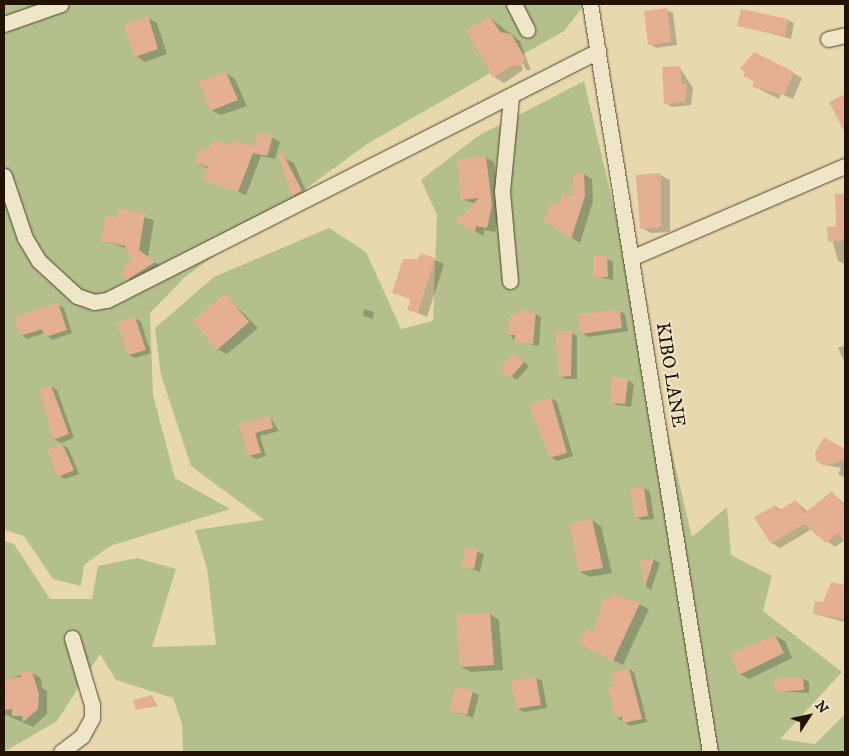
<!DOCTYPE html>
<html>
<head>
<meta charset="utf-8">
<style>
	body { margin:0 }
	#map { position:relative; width:849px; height:756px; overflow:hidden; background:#e7d9ad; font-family:"IM FELL DW Pica",serif }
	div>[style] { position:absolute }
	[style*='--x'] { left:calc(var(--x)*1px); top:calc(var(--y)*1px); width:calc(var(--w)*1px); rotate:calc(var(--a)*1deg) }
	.green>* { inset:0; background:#b3c08b }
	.shadow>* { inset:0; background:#0003 }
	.building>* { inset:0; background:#e4b091 }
	.roads { filter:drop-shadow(0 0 1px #53442b) drop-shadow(0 0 1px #53442b) }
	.street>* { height:15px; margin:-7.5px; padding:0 7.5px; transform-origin:7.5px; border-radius:7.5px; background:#efe6ca }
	span { translate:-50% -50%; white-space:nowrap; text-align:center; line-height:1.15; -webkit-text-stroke:4px #efe6ca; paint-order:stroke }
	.street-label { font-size:19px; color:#221300 }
	.frame { position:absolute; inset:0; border:5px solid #221300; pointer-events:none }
	.north { position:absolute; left:784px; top:691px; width:50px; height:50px; -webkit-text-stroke:4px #efe6ca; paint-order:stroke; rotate:55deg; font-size:14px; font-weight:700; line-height:20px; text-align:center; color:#221300 }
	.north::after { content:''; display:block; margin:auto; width:18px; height:22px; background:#221300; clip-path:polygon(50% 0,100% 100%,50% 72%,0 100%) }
</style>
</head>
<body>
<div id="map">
	<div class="green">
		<div style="clip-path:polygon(4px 4px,585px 4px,564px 31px,367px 144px,185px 277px,150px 313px,153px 395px,175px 478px,230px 509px,110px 546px,84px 565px,81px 586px,53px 579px,24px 536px,4px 530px)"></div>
		<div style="clip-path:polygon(584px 81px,692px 537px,727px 507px,731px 555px,772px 576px,763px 611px,842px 672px,780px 739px,815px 744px,845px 714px,845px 752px,183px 752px,182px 724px,173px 698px,116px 680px,100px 654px,57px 721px,4px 752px,4px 541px,14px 544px,50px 599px,92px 599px,98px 566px,137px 558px,176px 569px,152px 647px,216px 645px,207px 568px,195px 530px,264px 520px,191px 466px,161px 375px,155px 328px,214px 277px,329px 228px,366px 252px,401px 329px,433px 321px,437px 215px,421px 180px,478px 136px)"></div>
	</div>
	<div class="shadow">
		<div style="clip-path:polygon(667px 10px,673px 13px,677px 45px,656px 48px,650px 44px)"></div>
		<div style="clip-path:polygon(148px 18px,157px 23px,167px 54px,145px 62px,136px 56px)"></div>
		<div style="clip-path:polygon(490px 18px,520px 41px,531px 70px,526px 70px,511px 38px,523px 70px,504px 83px,494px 77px)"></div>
		<div style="clip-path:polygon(788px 20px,794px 23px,791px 39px,738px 25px)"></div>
		<div style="clip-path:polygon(680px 68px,693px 88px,691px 105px,672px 107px,666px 103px)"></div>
		<div style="clip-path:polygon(226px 73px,235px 79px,247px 106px,221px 115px,211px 110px)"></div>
		<div style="clip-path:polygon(793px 73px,802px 78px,793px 99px,781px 94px,779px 99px,753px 86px)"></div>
		<div style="clip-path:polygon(272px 137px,280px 142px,275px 159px,261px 156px,246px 195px,204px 179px,209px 169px,196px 163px,207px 153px,254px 148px)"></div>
		<div style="clip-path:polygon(280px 156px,294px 163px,307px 194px,299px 198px,293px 195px)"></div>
		<div style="clip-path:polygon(486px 157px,494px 162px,500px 211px,495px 232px,484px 230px,484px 236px,465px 226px,476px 204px,462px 199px)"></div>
		<div style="clip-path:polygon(583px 174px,592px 179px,593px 201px,580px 243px,545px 220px,573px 198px)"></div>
		<div style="clip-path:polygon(660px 175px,670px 180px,670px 232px,651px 233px,642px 228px)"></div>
		<div style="clip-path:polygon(836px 195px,845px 195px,845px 264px,838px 261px,829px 228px,837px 227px)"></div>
		<div style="clip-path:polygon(119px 210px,154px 220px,148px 257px,163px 268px,137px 284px,127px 278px,133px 258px,128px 249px,102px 240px,118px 220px)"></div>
		<div style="clip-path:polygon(421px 254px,444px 264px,427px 317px,409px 309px,412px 300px,394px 292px)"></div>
		<div style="clip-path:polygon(594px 257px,613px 261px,613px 280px,594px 276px)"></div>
		<div style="clip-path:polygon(225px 295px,258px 328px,227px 354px,217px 349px)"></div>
		<div style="clip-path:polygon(58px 305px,64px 308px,72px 333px,52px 340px,45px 333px,27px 339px,21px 335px)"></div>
		<div style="clip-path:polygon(364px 309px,374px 312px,373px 319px,363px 316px)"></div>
		<div style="clip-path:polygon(619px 311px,625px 314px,628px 331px,588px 337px,582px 333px)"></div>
		<div style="clip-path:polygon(536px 314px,541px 317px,539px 346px,515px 341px,509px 334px)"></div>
		<div style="clip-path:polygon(135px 318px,141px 322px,151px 353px,135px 358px,129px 355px)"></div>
		<div style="clip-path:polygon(571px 333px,577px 336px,577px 379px,565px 379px,560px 376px)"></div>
		<div style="clip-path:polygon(845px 345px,845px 363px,838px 348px)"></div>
		<div style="clip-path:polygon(514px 354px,529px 366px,517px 380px,511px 376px)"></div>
		<div style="clip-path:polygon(627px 380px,634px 384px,631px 407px,617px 405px,611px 402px)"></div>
		<div style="clip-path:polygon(51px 386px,57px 390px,74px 438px,61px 443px,54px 439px)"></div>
		<div style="clip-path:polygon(551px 398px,557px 402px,573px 456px,557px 461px,551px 457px)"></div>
		<div style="clip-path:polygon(270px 417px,279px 431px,260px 436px,266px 456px,256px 459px,249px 455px,241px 425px)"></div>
		<div style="clip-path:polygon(825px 439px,845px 450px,845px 478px,838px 474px,841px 468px,825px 465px)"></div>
		<div style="clip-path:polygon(62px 444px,68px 448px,79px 474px,65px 479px,59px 476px)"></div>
		<div style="clip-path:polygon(644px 488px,650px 492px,654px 519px,642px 520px,636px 517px)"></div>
		<div style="clip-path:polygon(832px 493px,845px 504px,845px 540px,835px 547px,812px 529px,780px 548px,772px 543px,775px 506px,782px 510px,796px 501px,808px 512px)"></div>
		<div style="clip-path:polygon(592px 520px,601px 526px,612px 573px,590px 577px,580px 572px)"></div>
		<div style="clip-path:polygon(466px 548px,484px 554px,480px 572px,463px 566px)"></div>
		<div style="clip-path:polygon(654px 560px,660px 563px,651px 590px,646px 587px,641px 562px)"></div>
		<div style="clip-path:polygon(845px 576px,845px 622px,815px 614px,843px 586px)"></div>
		<div style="clip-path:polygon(639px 604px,649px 609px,623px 665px,589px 648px,594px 634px)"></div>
		<div style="clip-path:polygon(490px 614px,499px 620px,503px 670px,471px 672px,461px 667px)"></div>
		<div style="clip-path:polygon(775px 636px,785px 641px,792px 658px,749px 679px,740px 674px)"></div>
		<div style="clip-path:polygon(629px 669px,634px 672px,647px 722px,630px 726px,616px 717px,616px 687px)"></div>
		<div style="clip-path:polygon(32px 673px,41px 678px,42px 688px,47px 691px,47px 714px,33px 727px,4px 714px,4px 679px)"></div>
		<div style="clip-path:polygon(536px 678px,542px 681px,547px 708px,524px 712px,518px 709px)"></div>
		<div style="clip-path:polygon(802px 678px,809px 682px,809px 693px,777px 691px)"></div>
		<div style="clip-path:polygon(473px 692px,479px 695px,473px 718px,451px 710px)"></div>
		<div style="clip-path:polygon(152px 696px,157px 706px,137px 709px)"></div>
	</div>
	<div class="building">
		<div style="clip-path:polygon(667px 8px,671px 42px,648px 45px,644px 11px)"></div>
		<div style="clip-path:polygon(741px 9px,788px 19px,785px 36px,737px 26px)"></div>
		<div style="clip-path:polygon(148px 16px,158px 49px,135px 57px,123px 25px)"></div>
		<div style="clip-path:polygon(490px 17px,500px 32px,511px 34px,525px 58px,522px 65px,512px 66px,493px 78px,466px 30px)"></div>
		<div style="clip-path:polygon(754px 52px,794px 72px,784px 95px,752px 87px,754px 81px,743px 76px,745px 72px,740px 69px)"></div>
		<div style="clip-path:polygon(680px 66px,682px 84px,687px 84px,685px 102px,664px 104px,662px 67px)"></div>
		<div style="clip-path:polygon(226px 72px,238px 100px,210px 111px,199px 81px)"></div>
		<div style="clip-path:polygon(845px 94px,845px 133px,829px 102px)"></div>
		<div style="clip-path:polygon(259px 132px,273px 136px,267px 156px,253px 153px,238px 192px,202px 180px,208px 167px,195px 163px,199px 149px,207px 151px,214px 140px,232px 145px,233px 140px,253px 146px)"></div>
		<div style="clip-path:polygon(282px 152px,302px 191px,292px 196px,278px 154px)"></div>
		<div style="clip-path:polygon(486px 156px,492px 206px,487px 228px,476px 226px,475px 232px,455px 222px,479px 198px,461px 200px,457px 159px)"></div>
		<div style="clip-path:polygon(584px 173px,585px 196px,571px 239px,543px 220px,552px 202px,558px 205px,563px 193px,572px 196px,573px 174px)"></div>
		<div style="clip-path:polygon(661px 173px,661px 227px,640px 229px,636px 175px)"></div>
		<div style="clip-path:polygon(835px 194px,845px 194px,845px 229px,843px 241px,828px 242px,827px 227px,836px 226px)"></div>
		<div style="clip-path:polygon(118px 209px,145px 213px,139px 250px,155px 262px,127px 280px,121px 274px,131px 258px,125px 246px,101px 241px,106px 215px,117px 219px)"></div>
		<div style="clip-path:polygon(420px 253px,435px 258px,418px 313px,407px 310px,411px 299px,392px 293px,403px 259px,419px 259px)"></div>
		<div style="clip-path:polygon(593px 256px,607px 256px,608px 277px,593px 277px)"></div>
		<div style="clip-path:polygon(225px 293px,249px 322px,217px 350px,192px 322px)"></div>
		<div style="clip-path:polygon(58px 303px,67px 330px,45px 337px,42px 329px,20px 336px,14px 317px)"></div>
		<div style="clip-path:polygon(620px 310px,622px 328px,581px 334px,578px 314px)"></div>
		<div style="clip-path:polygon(517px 311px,536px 313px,533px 344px,514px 342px,515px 335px,508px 335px,510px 314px,516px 315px)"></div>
		<div style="clip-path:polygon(135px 317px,146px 350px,128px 355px,117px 323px)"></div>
		<div style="clip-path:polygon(555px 331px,572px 331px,571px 376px,559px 377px)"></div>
		<div style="clip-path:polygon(514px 353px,524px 362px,510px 378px,500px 368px)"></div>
		<div style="clip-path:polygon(612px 377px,628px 379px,625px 404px,610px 403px)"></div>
		<div style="clip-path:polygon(51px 385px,69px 434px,53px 440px,39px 389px)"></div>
		<div style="clip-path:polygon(551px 397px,567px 453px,550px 458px,529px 405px)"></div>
		<div style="clip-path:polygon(270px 416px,273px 428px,255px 433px,261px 453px,248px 456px,239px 424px)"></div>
		<div style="clip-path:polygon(824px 437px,845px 449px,845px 460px,824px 466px,816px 460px,815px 453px)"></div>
		<div style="clip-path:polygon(62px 443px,74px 470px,58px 477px,47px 450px)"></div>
		<div style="clip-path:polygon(644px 487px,648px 516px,635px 518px,631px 489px)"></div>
		<div style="clip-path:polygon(832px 491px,845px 508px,845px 542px,838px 533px,826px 543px,804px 524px,771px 544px,754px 517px,775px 505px,778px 511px,796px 500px,805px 513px)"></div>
		<div style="clip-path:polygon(592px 519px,603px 568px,579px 572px,569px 524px)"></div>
		<div style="clip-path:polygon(465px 547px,478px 549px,474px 569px,461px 567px)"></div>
		<div style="clip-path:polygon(654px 559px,645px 587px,640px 561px)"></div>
		<div style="clip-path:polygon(831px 582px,845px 585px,845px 619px,813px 614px,815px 601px,823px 602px)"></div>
		<div style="clip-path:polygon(612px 594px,640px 603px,613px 661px,578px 643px,586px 628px,593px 632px,604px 597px,611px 599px)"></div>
		<div style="clip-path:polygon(490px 613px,494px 665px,460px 667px,456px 615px)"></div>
		<div style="clip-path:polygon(775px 635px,784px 653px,739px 675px,730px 654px)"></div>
		<div style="clip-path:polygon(629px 668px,642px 719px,623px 723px,622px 717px,615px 718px,608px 687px,614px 686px,611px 673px)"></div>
		<div style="clip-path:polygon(21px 672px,32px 672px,39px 694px,38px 709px,23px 722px,22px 716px,12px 716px,12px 709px,4px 710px,4px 678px,21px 677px)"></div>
		<div style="clip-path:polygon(536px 677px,541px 705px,516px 709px,511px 681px)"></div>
		<div style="clip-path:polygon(803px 677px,804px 690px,775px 692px,775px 679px)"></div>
		<div style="clip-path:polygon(456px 686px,473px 691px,467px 715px,449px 710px)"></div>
		<div style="clip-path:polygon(152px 695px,155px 705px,136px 710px,133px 700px)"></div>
	</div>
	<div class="roads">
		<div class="street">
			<div style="--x:514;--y:4;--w:29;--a:63"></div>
			<div style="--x:590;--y:4;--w:758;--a:80.89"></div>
			<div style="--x:4;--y:24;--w:60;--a:-19.3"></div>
			<div style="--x:828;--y:39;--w:17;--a:-13"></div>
			<div style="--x:4;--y:176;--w:65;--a:71.3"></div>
			<div style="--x:25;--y:238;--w:27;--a:59"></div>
			<div style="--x:39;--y:261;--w:52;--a:42.6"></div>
			<div style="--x:77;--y:296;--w:18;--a:19"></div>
			<div style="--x:94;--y:302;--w:13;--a:-9"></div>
			<div style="--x:107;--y:300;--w:551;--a:-26.89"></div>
			<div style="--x:631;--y:258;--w:233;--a:-23.3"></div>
			<div style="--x:510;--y:281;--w:90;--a:-95.1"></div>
			<div style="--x:502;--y:191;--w:93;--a:-84.5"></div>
			<div style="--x:61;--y:752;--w:26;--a:-37"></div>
			<div style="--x:82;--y:736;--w:21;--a:-61"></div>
			<div style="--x:92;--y:718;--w:13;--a:-90"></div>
			<div style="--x:92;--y:705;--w:70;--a:-106.6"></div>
		</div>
	</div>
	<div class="street-label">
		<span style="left:670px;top:375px;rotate:81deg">KIBO LANE</span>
	</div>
	<div class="frame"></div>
	<div class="north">N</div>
</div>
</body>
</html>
